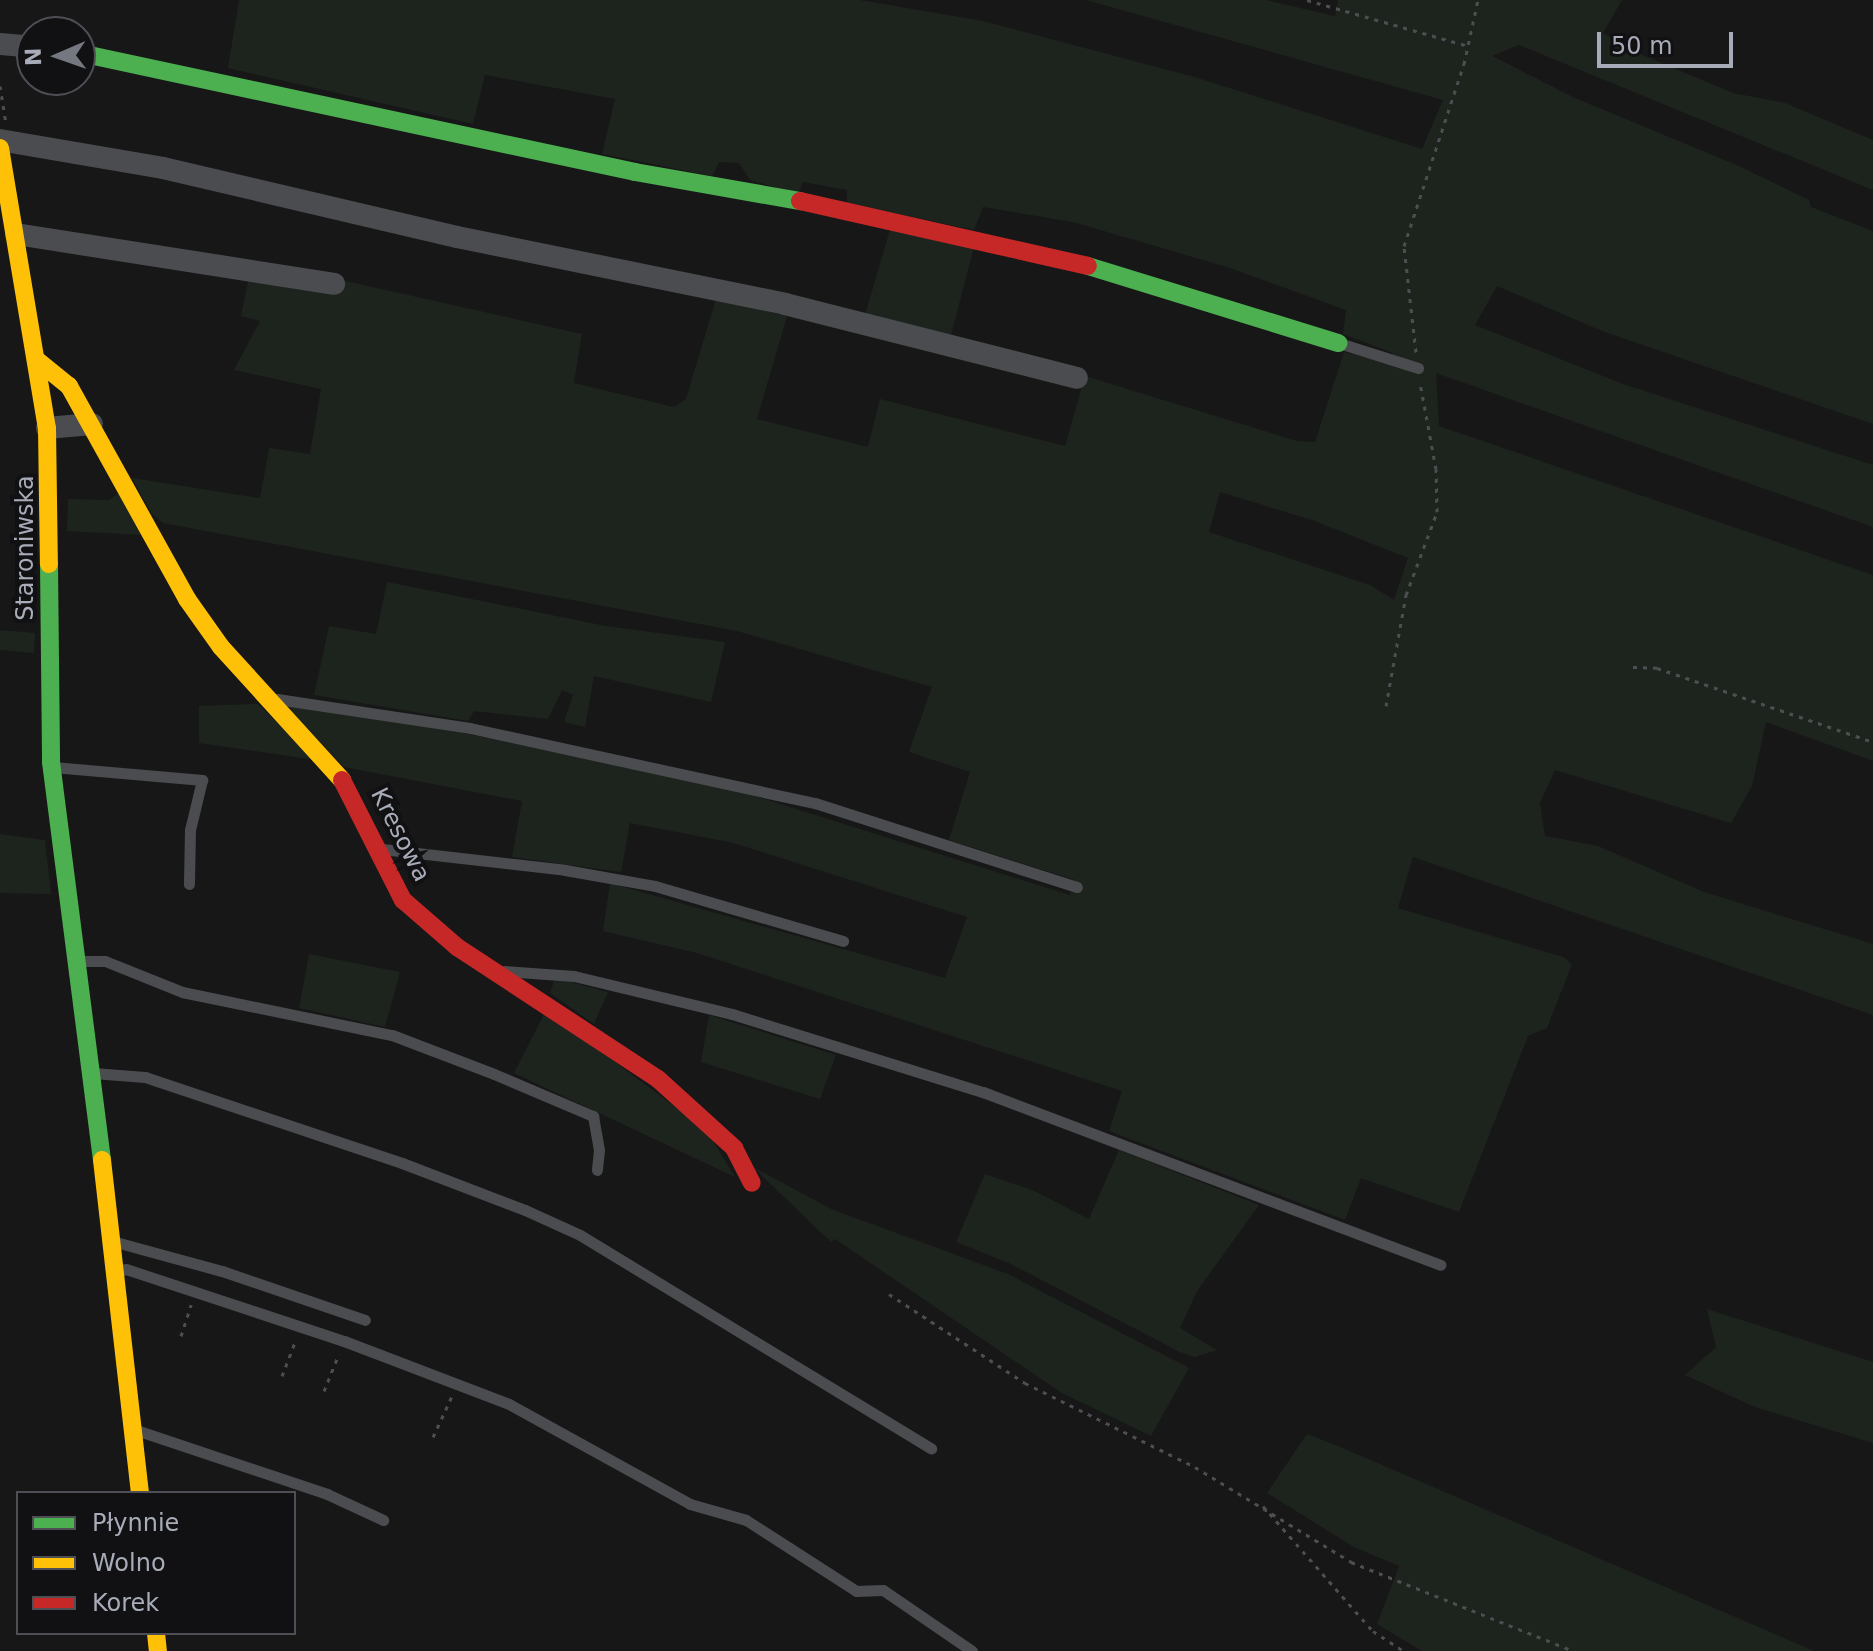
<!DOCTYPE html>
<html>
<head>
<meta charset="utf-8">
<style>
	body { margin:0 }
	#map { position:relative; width:1873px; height:1651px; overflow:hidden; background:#171717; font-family:"DejaVu Sans",sans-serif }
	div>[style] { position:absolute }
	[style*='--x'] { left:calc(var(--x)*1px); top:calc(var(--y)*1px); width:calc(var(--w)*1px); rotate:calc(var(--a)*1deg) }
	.green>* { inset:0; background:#1d241e }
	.path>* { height:3px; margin-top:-1.5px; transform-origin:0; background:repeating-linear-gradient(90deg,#4d4e52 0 4px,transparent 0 10px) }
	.lane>* { height:11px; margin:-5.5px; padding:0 5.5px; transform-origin:5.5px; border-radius:5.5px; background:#4b4c50 }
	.street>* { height:22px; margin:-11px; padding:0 11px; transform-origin:11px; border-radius:11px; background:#4b4c50 }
	.fast>* { height:18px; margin:-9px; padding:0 9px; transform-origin:9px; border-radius:9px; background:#4caf50 }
	.slow>* { height:18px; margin:-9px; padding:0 9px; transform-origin:9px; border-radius:9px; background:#ffc107 }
	.jam>* { height:18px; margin:-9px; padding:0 9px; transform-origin:9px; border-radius:9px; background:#c62828 }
	span { translate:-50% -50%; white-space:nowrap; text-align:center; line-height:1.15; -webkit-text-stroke:8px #111113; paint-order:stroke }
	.street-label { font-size:24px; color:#a8acb8 }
	.legend { position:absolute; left:16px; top:1491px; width:280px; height:144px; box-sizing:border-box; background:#111113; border:2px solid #4d4f55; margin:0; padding:10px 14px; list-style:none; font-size:24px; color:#a8acb8 }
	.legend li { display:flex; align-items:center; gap:16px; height:40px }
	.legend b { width:40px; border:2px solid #4d4f55 }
	.north { position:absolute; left:16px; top:16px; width:80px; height:80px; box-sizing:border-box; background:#111113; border:2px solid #4d4f55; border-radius:50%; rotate:268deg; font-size:22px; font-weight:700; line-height:32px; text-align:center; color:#a8acb8 }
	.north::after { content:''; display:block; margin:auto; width:28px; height:36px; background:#757880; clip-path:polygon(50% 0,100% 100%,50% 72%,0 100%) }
	.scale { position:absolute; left:1597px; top:32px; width:136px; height:36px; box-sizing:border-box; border:4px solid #a8acb8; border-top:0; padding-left:10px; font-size:24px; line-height:28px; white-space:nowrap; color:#a8acb8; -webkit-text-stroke:6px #111113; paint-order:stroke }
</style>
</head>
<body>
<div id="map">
	<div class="green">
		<div style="clip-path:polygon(evenodd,239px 0,860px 0,983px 21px,1198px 78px,1422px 149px,1443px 100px,1086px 0,1266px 0,1335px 16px,1338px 0,1622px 0,1603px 33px,1633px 51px,1733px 93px,1785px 103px,1873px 140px,1873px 190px,1519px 45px,1492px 56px,1575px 98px,1739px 166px,1809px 200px,1811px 207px,1873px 231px,1873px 424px,1602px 331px,1497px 286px,1475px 325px,1623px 384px,1873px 465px,1873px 527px,1436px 373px,1439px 426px,1873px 575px,1873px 761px,1766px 722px,1752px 786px,1731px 823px,1555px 770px,1540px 803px,1545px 836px,1598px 846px,1704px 892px,1873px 944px,1873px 1015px,1413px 857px,1398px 908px,1563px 957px,1572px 964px,1547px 1028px,1528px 1036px,1459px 1212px,1361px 1178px,1345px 1220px,1109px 1131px,1122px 1091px,697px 953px,603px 931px,610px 883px,945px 978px,967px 917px,734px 843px,630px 823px,621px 872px,512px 857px,522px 801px,344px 767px,284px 704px,454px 731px,745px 793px,1070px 895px,1075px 880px,949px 840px,970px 772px,909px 752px,932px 687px,737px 631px,163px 523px,151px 513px,132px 478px,260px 498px,269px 448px,310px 454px,321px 389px,234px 370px,260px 321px,241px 316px,249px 277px,341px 280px,582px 334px,574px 383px,674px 407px,686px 399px,716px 299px,787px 316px,757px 419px,868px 447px,880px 399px,1065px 446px,1085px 376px,1297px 441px,1315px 442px,1344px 352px,1388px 363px,1393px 353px,1343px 334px,1346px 310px,1227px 267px,1073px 222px,983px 207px,974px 230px,847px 203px,847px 190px,803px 182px,798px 194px,750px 180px,739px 163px,719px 162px,712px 176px,602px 154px,615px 99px,485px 75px,473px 124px,228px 68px,239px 0,1220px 492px,1312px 520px,1408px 558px,1394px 600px,1370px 585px,1209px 532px,1220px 492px)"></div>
		<div style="clip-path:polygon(891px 226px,974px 247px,951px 335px,865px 315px)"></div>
		<div style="clip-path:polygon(121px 492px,142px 535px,67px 531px,68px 499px,109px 500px)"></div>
		<div style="clip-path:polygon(387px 582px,606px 626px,725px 642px,711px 702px,594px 676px,585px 727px,564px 722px,573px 695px,562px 690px,548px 719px,474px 711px,468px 721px,314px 695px,329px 626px,376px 634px)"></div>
		<div style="clip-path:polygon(0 630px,35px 633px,34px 653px,0 650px)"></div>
		<div style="clip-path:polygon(258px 704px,316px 760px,199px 743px,199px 706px)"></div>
		<div style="clip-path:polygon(0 834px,45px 840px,51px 894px,0 893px)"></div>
		<div style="clip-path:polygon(309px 954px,400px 972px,385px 1027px,299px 1008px)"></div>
		<div style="clip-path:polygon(563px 980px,608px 992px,594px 1024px,550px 993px,554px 981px)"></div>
		<div style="clip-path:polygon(546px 1010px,707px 1131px,735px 1177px,514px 1073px)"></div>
		<div style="clip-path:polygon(709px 1015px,836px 1055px,820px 1099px,701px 1062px)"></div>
		<div style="clip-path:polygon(1119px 1150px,1259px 1205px,1197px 1291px,1180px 1328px,1217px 1350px,1195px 1357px,1180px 1352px,1009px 1263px,956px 1242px,985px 1174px,1032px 1190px,1089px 1219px)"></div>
		<div style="clip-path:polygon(753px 1167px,831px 1209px,1008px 1274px,1189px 1368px,1151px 1436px,1062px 1393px,835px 1239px,831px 1242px)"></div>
		<div style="clip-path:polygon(1707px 1309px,1873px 1362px,1873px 1443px,1755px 1407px,1685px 1375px,1716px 1347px)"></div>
		<div style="clip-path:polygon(1307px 1434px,1338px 1446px,1814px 1651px,1422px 1651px,1377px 1624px,1399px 1566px,1354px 1547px,1267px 1493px)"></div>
	</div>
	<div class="path">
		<div style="--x:1307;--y:0;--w:167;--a:15.9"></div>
		<div style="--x:0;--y:86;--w:36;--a:81"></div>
		<div style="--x:1416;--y:352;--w:107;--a:-96.5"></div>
		<div style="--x:1404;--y:246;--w:192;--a:-71.8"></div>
		<div style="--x:1464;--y:64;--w:66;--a:-77.7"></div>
		<div style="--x:1633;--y:667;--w:24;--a:2"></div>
		<div style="--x:1657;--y:668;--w:228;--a:18.9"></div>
		<div style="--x:1386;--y:706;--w:113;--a:-79.8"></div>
		<div style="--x:1406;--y:595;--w:89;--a:-69.5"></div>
		<div style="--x:1437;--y:512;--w:43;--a:-91.3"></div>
		<div style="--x:1436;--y:469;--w:87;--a:-100.5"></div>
		<div style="--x:889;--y:1294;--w:163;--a:33.2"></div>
		<div style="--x:1025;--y:1383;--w:190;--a:26.3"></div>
		<div style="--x:1195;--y:1467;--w:183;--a:31.3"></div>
		<div style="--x:1351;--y:1562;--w:240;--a:21.8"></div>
		<div style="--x:181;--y:1336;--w:33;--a:-72"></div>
		<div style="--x:282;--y:1376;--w:39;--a:-69"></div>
		<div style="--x:324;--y:1391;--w:40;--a:-68"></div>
		<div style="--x:433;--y:1437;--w:45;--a:-65.1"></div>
		<div style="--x:1263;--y:1506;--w:167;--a:48.7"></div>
		<div style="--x:1373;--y:1631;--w:37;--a:33"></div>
	</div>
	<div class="lane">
		<div style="--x:1339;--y:343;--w:83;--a:17.6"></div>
		<div style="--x:277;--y:699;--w:195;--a:8.5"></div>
		<div style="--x:470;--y:728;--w:353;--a:12.3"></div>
		<div style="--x:815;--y:803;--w:275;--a:17.8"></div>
		<div style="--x:53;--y:767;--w:150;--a:5"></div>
		<div style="--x:202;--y:780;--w:51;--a:103.5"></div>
		<div style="--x:190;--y:830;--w:54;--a:91.1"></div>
		<div style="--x:382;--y:849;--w:184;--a:6.5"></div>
		<div style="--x:565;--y:870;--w:91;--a:10.1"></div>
		<div style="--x:655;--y:886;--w:196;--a:16.3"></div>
		<div style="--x:82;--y:961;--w:23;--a:0"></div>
		<div style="--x:105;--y:961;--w:83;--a:21.9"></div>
		<div style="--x:182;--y:992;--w:214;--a:11.6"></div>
		<div style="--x:392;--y:1035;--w:109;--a:20.9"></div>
		<div style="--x:494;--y:1074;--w:108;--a:23"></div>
		<div style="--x:593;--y:1116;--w:35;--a:80"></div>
		<div style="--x:599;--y:1150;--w:20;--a:96"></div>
		<div style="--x:505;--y:971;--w:69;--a:4.1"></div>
		<div style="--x:574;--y:976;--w:163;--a:13.5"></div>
		<div style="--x:732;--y:1014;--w:263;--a:17.3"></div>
		<div style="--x:983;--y:1092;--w:489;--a:20.7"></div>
		<div style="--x:93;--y:1073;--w:52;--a:4.4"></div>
		<div style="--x:145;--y:1077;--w:271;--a:18.5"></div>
		<div style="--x:402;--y:1163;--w:132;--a:20.9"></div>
		<div style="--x:525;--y:1210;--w:60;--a:24.4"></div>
		<div style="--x:580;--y:1235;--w:411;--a:31.3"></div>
		<div style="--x:112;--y:1241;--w:114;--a:15.3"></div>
		<div style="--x:222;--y:1271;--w:151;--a:18.9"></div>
		<div style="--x:115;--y:1272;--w:11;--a:-15"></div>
		<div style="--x:126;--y:1269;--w:230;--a:18.3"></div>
		<div style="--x:344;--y:1341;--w:177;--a:20.9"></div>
		<div style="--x:509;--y:1404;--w:207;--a:28.9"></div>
		<div style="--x:690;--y:1504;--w:58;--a:15.9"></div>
		<div style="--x:746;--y:1520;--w:131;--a:32.8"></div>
		<div style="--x:856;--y:1591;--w:27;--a:-2"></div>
		<div style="--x:883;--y:1590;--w:108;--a:34.4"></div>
		<div style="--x:133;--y:1429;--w:205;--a:18.5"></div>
		<div style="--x:327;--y:1494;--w:62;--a:24.9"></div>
	</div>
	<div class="street">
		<div style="--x:0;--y:44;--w:32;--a:5"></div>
		<div style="--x:0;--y:140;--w:165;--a:9.7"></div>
		<div style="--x:163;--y:168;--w:302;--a:13.2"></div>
		<div style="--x:457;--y:237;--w:335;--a:11.5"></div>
		<div style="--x:785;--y:304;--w:301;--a:14.2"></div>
		<div style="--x:16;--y:234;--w:322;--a:8.9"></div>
		<div style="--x:47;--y:428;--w:45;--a:-5.1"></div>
	</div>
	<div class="fast">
		<div style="--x:80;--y:53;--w:568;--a:12.1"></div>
		<div style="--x:635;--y:172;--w:168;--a:10"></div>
		<div style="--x:1088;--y:266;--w:262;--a:17.1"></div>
		<div style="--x:49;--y:564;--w:198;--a:89.4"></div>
		<div style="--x:51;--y:762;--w:401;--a:82.7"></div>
	</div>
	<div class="slow">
		<div style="--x:0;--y:148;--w:284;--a:80.5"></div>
		<div style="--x:47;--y:428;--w:136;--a:89.2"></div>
		<div style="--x:38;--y:361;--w:40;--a:39"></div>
		<div style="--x:69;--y:386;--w:244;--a:61"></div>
		<div style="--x:187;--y:599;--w:59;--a:54.7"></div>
		<div style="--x:221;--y:647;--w:180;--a:47.7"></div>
		<div style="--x:102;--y:1160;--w:335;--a:83.5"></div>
		<div style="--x:156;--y:1633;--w:18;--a:84"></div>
	</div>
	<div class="jam">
		<div style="--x:800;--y:201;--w:295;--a:12.7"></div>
		<div style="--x:342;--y:780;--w:135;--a:63.1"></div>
		<div style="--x:403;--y:900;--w:72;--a:41"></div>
		<div style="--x:457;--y:947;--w:240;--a:33.3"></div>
		<div style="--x:658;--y:1079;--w:103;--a:42.2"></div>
		<div style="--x:734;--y:1148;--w:39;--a:63"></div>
	</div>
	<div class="street-label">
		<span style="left:26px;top:548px;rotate:-90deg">Staroniwska</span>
		<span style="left:400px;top:835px;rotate:63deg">Kresowa</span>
	</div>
	<ul class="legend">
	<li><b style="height:10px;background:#4caf50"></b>Płynnie</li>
	<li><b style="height:10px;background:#ffc107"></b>Wolno</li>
	<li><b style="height:10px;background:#c62828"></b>Korek</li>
	</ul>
	<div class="north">N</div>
	<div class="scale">50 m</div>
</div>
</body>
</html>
